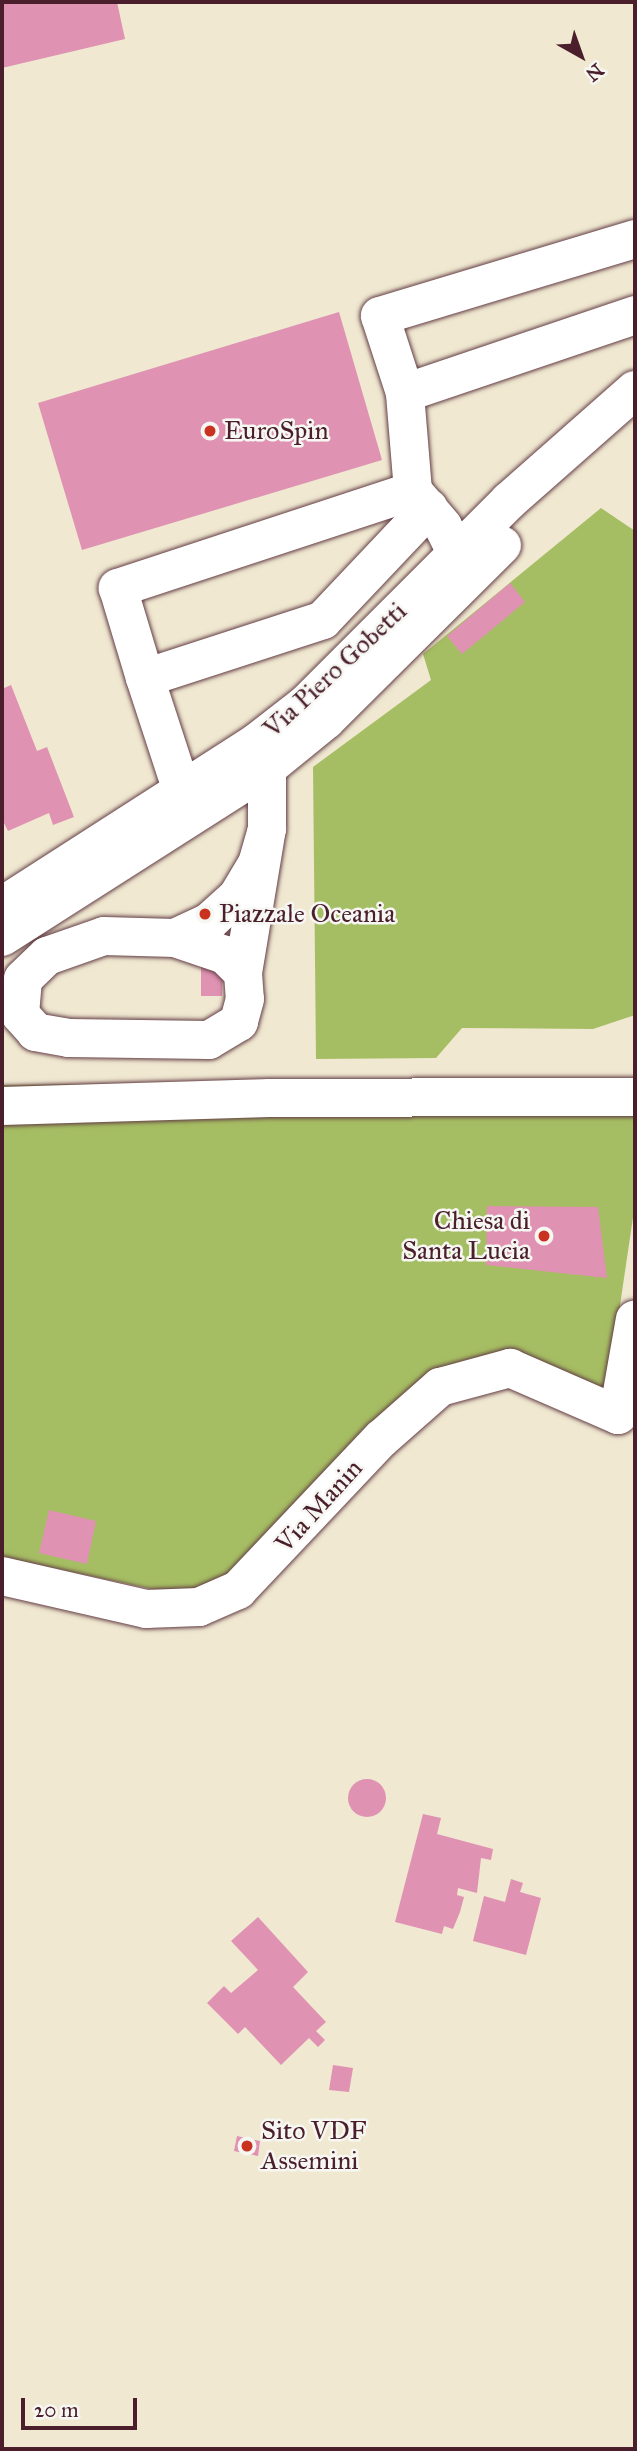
<!DOCTYPE html>
<html>
<head>
<meta charset="utf-8">
<style>
	body { margin:0 }
	#map { position:relative; width:637px; height:2451px; overflow:hidden; background:#f0e8d1; font-family:"IM FELL Great Primer",serif }
	div>[style] { position:absolute }
	[style*='--x'] { left:calc(var(--x)*1px); top:calc(var(--y)*1px); width:calc(var(--w)*1px); rotate:calc(var(--a)*1deg) }
	.green>* { inset:0; background:#a6be63 }
	.building>* { inset:0; background:#df92b2 }
	.round { border-radius:50% }
	.roads { filter:drop-shadow(0 0 2px #633d44) drop-shadow(0 0 2px #633d44) }
	.minor>* { height:38px; margin:-19px; padding:0 19px; transform-origin:19px; border-radius:19px; background:#fff }
	.major>* { height:38px; margin:-19px; padding:0 19px; transform-origin:19px; border-radius:19px; background:#fff }
	.dots>* { width:19px; height:19px; translate:-50% -50%; box-sizing:border-box; border:4px solid #f6f6f2; border-radius:50% }
	span { translate:-50% -50%; white-space:nowrap; text-align:center; line-height:1.15; -webkit-text-stroke:5px #f6f6f2; paint-order:stroke }
	.poi-label { font-size:26px; color:#4a1f2b }
	.left { translate:0 -50%; text-align:left }
	.right { translate:-100% -50%; text-align:right }
	.street-label { font-size:26px; color:#4a1f2b }
	.frame { position:absolute; inset:0; border:4px solid #4a1f2b; pointer-events:none }
	.north { position:absolute; left:546px; top:21px; width:70px; height:70px; -webkit-text-stroke:5px #f6f6f2; paint-order:stroke; rotate:140deg; font-size:19px; font-weight:700; line-height:28px; text-align:center; color:#4a1f2b }
	.north::after { content:''; display:block; margin:auto; width:24px; height:32px; background:#4a1f2b; clip-path:polygon(50% 0,100% 100%,50% 72%,0 100%) }
	.scale { position:absolute; left:21px; top:2398px; width:116px; height:32px; box-sizing:border-box; border:4px solid #4a1f2b; border-top:0; padding-left:9px; font-size:21px; line-height:24px; white-space:nowrap; color:#4a1f2b; -webkit-text-stroke:5px #f6f6f2; paint-order:stroke }
</style>
</head>
<body>
<div id="map">
	<div class="green">
		<div style="clip-path:polygon(601px 508px,635px 531px,635px 1015px,593px 1029px,462px 1028px,436px 1058px,316px 1059px,313px 767px,431px 680px,423px 654px)"></div>
		<div style="clip-path:polygon(317px 1081px,635px 1084px,635px 1204px,607px 1393px,503px 1355px,250px 1563px,204px 1588px,161px 1591px,2px 1557px,2px 1085px)"></div>
	</div>
	<div class="building">
		<div style="clip-path:polygon(2px 2px,117px 2px,125px 39px,2px 68px)"></div>
		<div style="clip-path:polygon(339px 312px,382px 460px,82px 550px,38px 403px)"></div>
		<div style="clip-path:polygon(510px 583px,525px 602px,462px 654px,447px 636px)"></div>
		<div style="clip-path:polygon(11px 685px,37px 751px,47px 747px,74px 817px,53px 825px,49px 813px,8px 831px,2px 819px,2px 689px)"></div>
		<div style="clip-path:polygon(201px 964px,223px 965px,222px 996px,201px 996px)"></div>
		<div style="clip-path:polygon(487px 1206px,598px 1207px,607px 1278px,486px 1265px)"></div>
		<div style="clip-path:polygon(49px 1510px,96px 1521px,87px 1564px,39px 1553px)"></div>
		<div class="round" style="left:348px;top:1779px;width:38px;height:38px"></div>
		<div style="clip-path:polygon(423px 1814px,441px 1818px,437px 1834px,493px 1849px,491px 1860px,481px 1858px,477px 1893px,458px 1888px,457px 1895px,464px 1897px,460px 1912px,453px 1929px,444px 1926px,442px 1934px,395px 1922px)"></div>
		<div style="clip-path:polygon(511px 1879px,523px 1883px,520px 1892px,541px 1898px,526px 1955px,473px 1941px,484px 1896px,505px 1902px)"></div>
		<div style="clip-path:polygon(258px 1917px,308px 1972px,293px 1987px,326px 2022px,316px 2031px,325px 2040px,318px 2047px,309px 2038px,281px 2065px,245px 2027px,238px 2034px,207px 2003px,224px 1986px,231px 1993px,258px 1970px,231px 1941px)"></div>
		<div style="clip-path:polygon(333px 2065px,353px 2068px,349px 2092px,329px 2090px)"></div>
		<div style="clip-path:polygon(237px 2136px,260px 2141px,258px 2156px,234px 2151px)"></div>
	</div>
	<div class="roads">
		<div class="minor">
			<div style="--x:405;--y:393;--w:243;--a:-18.7"></div>
			<div style="--x:413;--y:491;--w:311;--a:161.8"></div>
			<div style="--x:118;--y:588;--w:94;--a:73.3"></div>
			<div style="--x:145;--y:678;--w:187;--a:-18"></div>
			<div style="--x:323;--y:620;--w:154;--a:-46.6"></div>
			<div style="--x:457;--y:554;--w:31;--a:-117"></div>
			<div style="--x:443;--y:526;--w:46;--a:-130.6"></div>
			<div style="--x:413;--y:491;--w:98;--a:-94.7"></div>
			<div style="--x:405;--y:393;--w:81;--a:-108"></div>
			<div style="--x:380;--y:316;--w:266;--a:-16.8"></div>
			<div style="--x:145;--y:678;--w:116;--a:71.9"></div>
			<div style="--x:175;--y:938;--w:53;--a:18.8"></div>
			<div style="--x:225;--y:955;--w:25;--a:45"></div>
			<div style="--x:243;--y:973;--w:26;--a:86"></div>
			<div style="--x:245;--y:999;--w:24;--a:105"></div>
			<div style="--x:239;--y:1022;--w:35;--a:149"></div>
			<div style="--x:209;--y:1040;--w:140;--a:-179.2"></div>
			<div style="--x:69;--y:1038;--w:34;--a:-170"></div>
			<div style="--x:36;--y:1032;--w:24;--a:-132"></div>
			<div style="--x:20;--y:1014;--w:35;--a:-85"></div>
			<div style="--x:23;--y:979;--w:33;--a:-44"></div>
			<div style="--x:47;--y:956;--w:60;--a:-19.3"></div>
			<div style="--x:104;--y:936;--w:71;--a:1.6"></div>
			<div style="--x:175;--y:938;--w:38;--a:-25"></div>
			<div style="--x:209;--y:922;--w:38;--a:-42"></div>
			<div style="--x:237;--y:897;--w:39;--a:-59"></div>
			<div style="--x:257;--y:864;--w:37;--a:-74"></div>
			<div style="--x:243;--y:973;--w:147;--a:-80.6"></div>
			<div style="--x:267;--y:828;--w:60;--a:-90"></div>
			<div style="--x:2;--y:1106;--w:268;--a:-1.7"></div>
			<div style="--x:270;--y:1098;--w:365;--a:-0.2"></div>
			<div style="--x:2;--y:1576;--w:148;--a:12.9"></div>
			<div style="--x:146;--y:1609;--w:53;--a:-2.2"></div>
			<div style="--x:199;--y:1607;--w:43;--a:-23.6"></div>
			<div style="--x:238;--y:1590;--w:208;--a:-46.6"></div>
			<div style="--x:381;--y:1439;--w:79;--a:-41.4"></div>
			<div style="--x:440;--y:1387;--w:73;--a:-15.2"></div>
			<div style="--x:510;--y:1368;--w:118;--a:23.5"></div>
			<div style="--x:618;--y:1415;--w:97;--a:-80"></div>
		</div>
		<div class="major">
			<div style="--x:2;--y:906;--w:303;--a:-32.7"></div>
			<div style="--x:257;--y:742;--w:62;--a:-37.8"></div>
			<div style="--x:306;--y:704;--w:287;--a:-45"></div>
			<div style="--x:509;--y:501;--w:168;--a:-41.4"></div>
			<div style="--x:2;--y:937;--w:314;--a:-32.5"></div>
			<div style="--x:267;--y:768;--w:76;--a:-39.1"></div>
			<div style="--x:326;--y:720;--w:248;--a:-44.8"></div>
		</div>
	</div>
	<div class="dots">
		<div style="left:210px;top:431px;background:#c8321e"></div>
		<div style="left:205px;top:914px;background:#c8321e"></div>
		<div style="left:544px;top:1236px;background:#c8321e"></div>
		<div style="left:247px;top:2146px;background:#c8321e"></div>
	</div>
	<div class="poi-label">
		<span class="left" style="left:224px;top:431px">EuroSpin</span>
		<span class="left" style="left:219px;top:914px">Piazzale Oceania</span>
		<span class="right" style="left:530px;top:1236px">Chiesa di<br>Santa Lucia</span>
		<span class="left" style="left:261px;top:2146px">Sito VDF<br>Assemini</span>
	</div>
	<div class="street-label">
		<span style="left:335px;top:670px;rotate:-43deg">Via Piero Gobetti</span>
		<span style="left:319px;top:1506px;rotate:-48deg">Via Manin</span>
	</div>
	<div class="frame"></div>
	<div class="north">N</div>
	<div class="scale">20 m</div>
</div>
</body>
</html>
